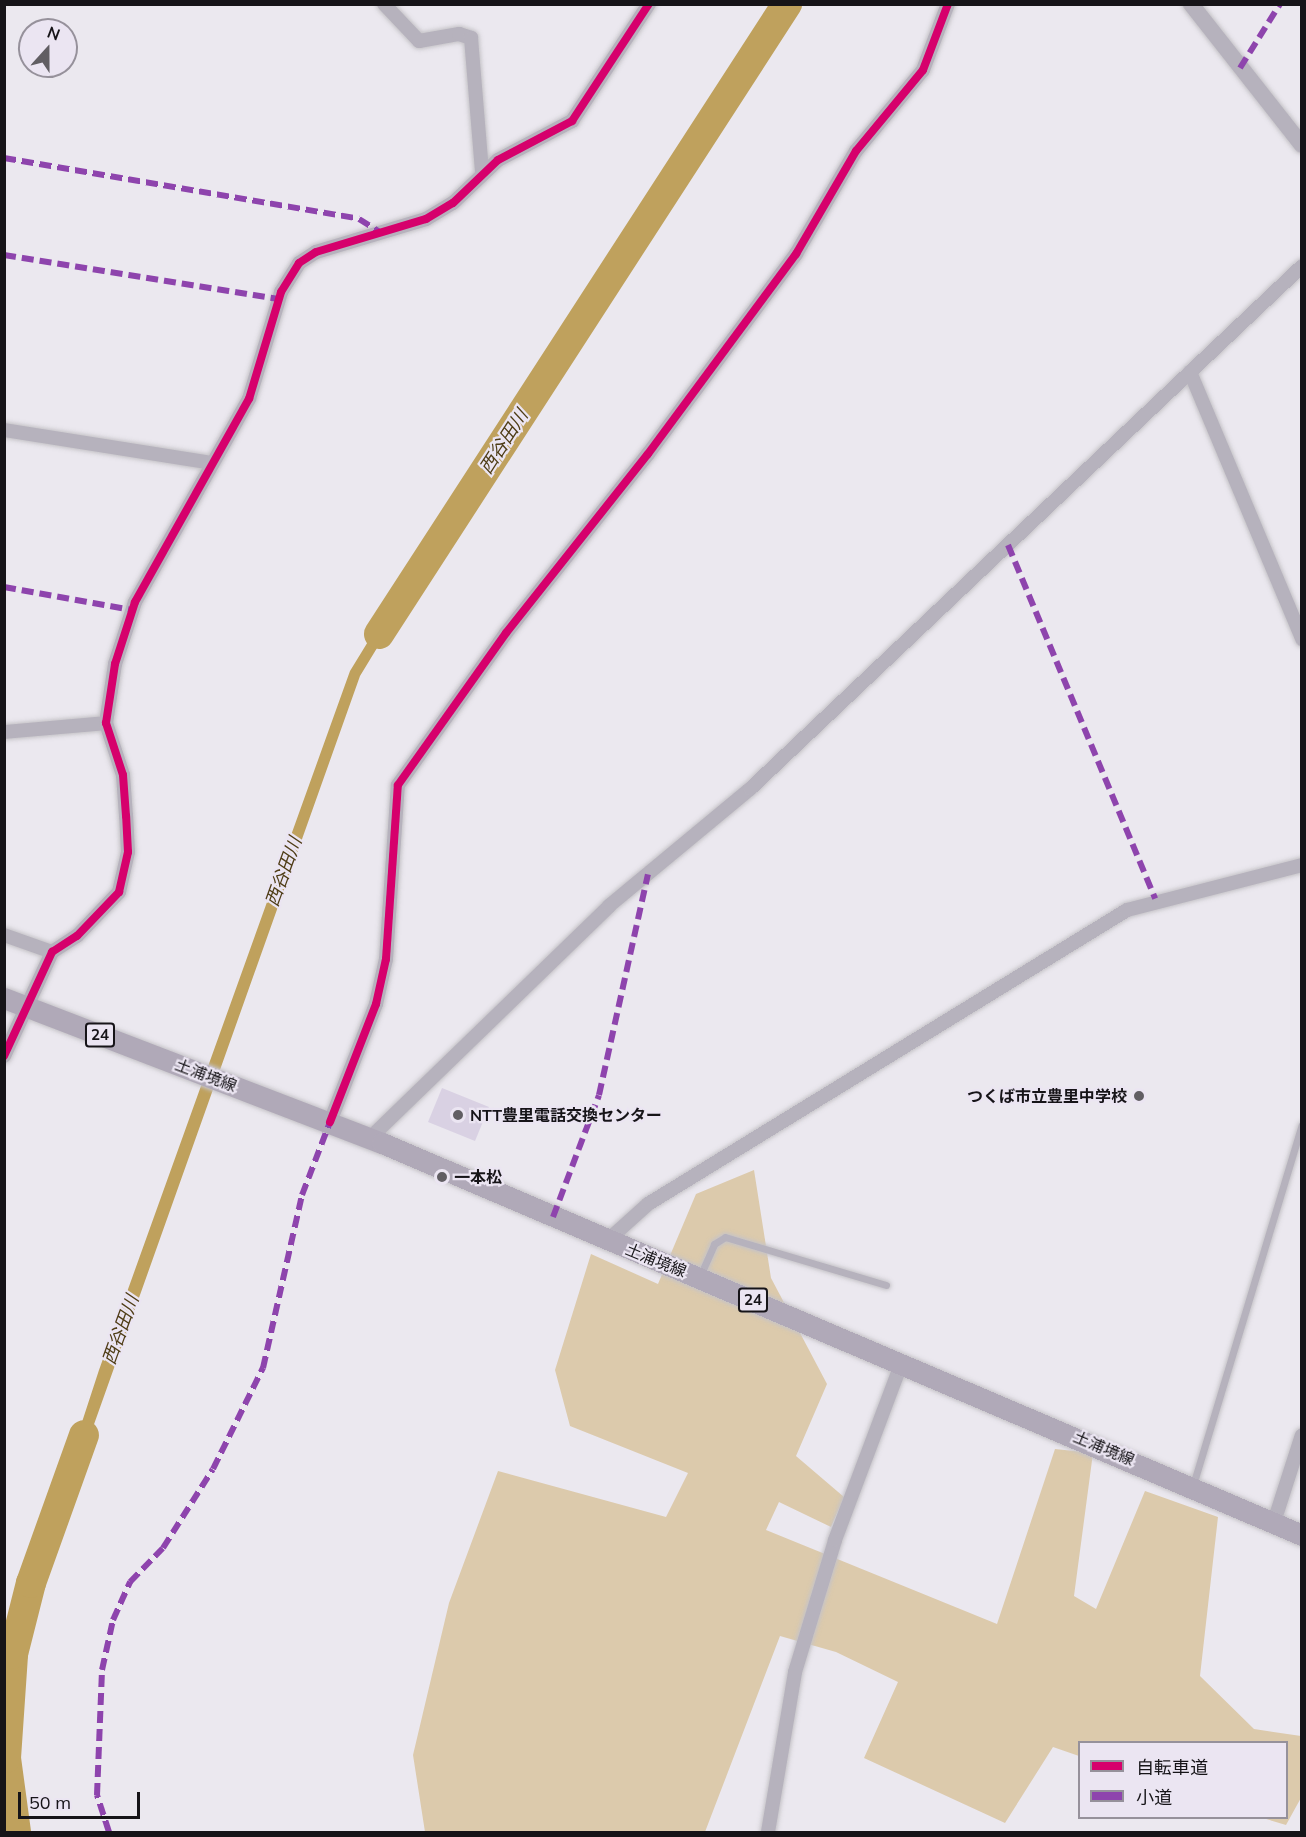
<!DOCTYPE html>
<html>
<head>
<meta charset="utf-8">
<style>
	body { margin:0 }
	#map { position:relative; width:1306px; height:1837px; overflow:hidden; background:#ebe8ef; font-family:Mulish,"Noto Sans JP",sans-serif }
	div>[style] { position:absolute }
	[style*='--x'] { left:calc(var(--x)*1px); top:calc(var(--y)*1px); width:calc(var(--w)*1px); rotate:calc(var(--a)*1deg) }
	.green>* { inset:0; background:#dccaac }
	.water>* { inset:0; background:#bfa15d }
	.river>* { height:30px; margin:-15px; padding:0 15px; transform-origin:15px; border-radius:15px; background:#bfa15d }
	.building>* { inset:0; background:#d9d1e3 }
	.roads { filter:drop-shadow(0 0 2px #c5c3c7) drop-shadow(0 0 2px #c5c3c7) }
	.service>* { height:7px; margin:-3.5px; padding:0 3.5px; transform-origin:3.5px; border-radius:3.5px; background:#b6b2bd }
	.minor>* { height:14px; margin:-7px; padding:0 7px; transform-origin:7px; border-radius:7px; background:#b6b2bd }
	.tertiary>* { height:16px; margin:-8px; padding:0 8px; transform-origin:8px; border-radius:8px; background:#b6b2bd }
	.primary>* { height:21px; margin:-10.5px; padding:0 10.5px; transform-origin:10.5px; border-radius:10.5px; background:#b0a9b8 }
	.quiet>* { height:6px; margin-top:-3px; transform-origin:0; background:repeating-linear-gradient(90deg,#8e44ad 0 12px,transparent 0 18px) }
	.cycleway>* { height:8px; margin:-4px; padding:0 4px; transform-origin:4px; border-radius:4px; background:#d6006c }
	.dots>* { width:16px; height:16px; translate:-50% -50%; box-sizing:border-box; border:3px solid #ebe5f2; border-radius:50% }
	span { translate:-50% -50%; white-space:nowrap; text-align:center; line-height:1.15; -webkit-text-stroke:4.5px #ebe5f2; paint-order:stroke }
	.shield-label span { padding:2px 4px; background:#ebe5f2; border:2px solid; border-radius:4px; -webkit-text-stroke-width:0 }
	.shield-label { font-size:15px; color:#161418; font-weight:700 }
	.street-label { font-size:16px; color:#161418 }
	.poi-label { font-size:16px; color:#161418; font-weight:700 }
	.right { translate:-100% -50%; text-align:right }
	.left { translate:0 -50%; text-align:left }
	.water-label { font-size:18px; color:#4f3d16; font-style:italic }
	.frame { position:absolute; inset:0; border:6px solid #161418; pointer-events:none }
	.legend { position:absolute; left:1078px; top:1741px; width:210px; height:78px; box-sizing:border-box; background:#ebe5f2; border:2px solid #96919b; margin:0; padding:8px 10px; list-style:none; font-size:18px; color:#161418 }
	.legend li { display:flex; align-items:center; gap:12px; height:30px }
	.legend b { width:30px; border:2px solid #96919b }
	.north { position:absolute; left:18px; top:18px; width:60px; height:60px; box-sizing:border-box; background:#ebe5f2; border:2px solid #96919b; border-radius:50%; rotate:21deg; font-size:16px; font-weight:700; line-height:24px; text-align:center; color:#161418 }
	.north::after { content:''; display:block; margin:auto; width:21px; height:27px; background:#615e63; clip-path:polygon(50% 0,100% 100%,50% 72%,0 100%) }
	.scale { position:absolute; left:18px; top:1792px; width:122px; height:27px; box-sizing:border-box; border:3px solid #161418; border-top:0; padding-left:8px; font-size:18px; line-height:21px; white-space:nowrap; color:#161418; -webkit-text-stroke:4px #ebe5f2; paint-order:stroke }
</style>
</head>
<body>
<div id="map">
	<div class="green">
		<div style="clip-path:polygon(754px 1170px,771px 1278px,827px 1384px,796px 1456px,844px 1497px,831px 1527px,779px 1502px,766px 1530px,997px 1624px,1055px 1449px,1093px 1453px,1074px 1596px,1096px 1609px,1145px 1491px,1218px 1517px,1200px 1676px,1254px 1729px,1301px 1736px,1302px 1796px,1286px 1825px,1263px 1818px,1286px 1818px,1286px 1742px,1080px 1742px,1079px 1756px,1053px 1747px,1005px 1823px,864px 1758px,898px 1682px,836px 1652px,780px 1636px,705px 1832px,425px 1832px,413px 1755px,449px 1603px,498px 1471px,666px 1517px,688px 1473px,570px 1426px,555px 1370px,591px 1254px,658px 1284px,696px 1194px)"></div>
	</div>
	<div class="water">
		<div style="clip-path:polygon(396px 596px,405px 602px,360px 676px,76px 1475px,66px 1471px,99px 1370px,350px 671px)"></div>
	</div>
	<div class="river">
		<div style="--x:379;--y:634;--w:751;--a:-57.07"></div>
		<div style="--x:16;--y:1832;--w:75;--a:-97.7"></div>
		<div style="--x:6;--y:1758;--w:104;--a:-86.1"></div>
		<div style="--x:13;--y:1654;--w:73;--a:-75.8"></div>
		<div style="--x:31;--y:1583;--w:157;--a:-70.3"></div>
	</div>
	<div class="building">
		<div style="clip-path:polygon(442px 1088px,489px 1107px,475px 1141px,428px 1122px)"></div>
	</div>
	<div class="roads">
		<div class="service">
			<div style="--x:700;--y:1276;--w:35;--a:-66"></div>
			<div style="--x:714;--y:1244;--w:13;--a:-32"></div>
			<div style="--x:725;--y:1237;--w:168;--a:16.6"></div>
			<div style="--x:1193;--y:1485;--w:376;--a:-73.2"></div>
		</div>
		<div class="minor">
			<div style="--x:384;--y:4;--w:51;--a:46.6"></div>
			<div style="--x:419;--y:41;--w:41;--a:-9.9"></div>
			<div style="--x:459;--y:34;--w:13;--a:18"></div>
			<div style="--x:471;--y:38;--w:134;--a:85.3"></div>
			<div style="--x:1190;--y:372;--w:290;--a:67.2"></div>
			<div style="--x:4;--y:430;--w:211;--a:9"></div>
			<div style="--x:4;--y:732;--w:102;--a:-5"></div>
			<div style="--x:4;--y:935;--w:51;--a:19.5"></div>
			<div style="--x:4;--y:1056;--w:115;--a:-65.2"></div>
			<div style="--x:52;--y:952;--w:30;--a:-33"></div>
			<div style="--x:77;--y:936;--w:61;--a:-46.3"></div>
			<div style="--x:119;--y:892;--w:41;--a:-77.3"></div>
			<div style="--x:128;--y:852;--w:36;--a:-93"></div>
			<div style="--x:126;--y:816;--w:41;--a:-94.2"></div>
			<div style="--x:123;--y:775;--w:55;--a:-108.1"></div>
			<div style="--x:106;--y:723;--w:60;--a:-81.3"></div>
			<div style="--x:115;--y:664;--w:65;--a:-72.1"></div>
			<div style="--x:135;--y:602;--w:233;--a:-60.7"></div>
			<div style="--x:249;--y:399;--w:112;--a:-73.3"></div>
			<div style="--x:281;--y:292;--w:34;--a:-58"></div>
			<div style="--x:299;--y:263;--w:20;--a:-33"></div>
			<div style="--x:316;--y:252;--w:115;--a:-16.7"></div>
			<div style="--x:426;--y:219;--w:31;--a:-31"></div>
			<div style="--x:453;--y:203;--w:62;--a:-43.7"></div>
			<div style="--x:498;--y:160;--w:84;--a:-27.8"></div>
			<div style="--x:572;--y:121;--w:140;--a:-56.7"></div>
			<div style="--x:330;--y:1122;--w:127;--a:-68.7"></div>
			<div style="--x:376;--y:1004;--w:46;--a:-77.5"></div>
			<div style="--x:386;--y:959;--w:174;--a:-86.1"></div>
			<div style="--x:398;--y:785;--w:186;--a:-54.6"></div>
			<div style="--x:506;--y:633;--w:228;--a:-51.6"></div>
			<div style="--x:648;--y:454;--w:249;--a:-53.5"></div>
			<div style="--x:796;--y:254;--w:119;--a:-59.8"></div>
			<div style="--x:856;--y:151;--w:105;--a:-50.4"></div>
			<div style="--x:923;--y:70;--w:71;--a:-69.3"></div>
			<div style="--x:370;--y:1138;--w:333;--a:-44.1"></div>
			<div style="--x:609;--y:906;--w:183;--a:-39.7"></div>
			<div style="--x:750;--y:789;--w:760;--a:-43.45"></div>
			<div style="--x:608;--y:1240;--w:54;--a:-42"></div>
			<div style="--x:648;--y:1204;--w:562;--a:-31.54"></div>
			<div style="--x:1127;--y:910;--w:181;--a:-14.4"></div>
			<div style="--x:1274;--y:1522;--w:91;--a:-72.2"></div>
			<div style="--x:768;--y:1832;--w:162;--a:-80.4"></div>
			<div style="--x:795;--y:1672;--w:138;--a:-73.1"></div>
			<div style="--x:835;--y:1540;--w:190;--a:-69.4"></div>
		</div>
		<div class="tertiary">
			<div style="--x:1191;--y:4;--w:179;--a:51.8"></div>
		</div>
		<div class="primary">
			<div style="--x:4;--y:998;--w:405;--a:21"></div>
			<div style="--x:382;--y:1143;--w:1000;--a:23.08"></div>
		</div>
	</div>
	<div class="quiet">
		<div style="--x:1240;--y:68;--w:75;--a:-58"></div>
		<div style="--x:4;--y:158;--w:360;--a:9.7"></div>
		<div style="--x:359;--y:219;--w:26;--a:32"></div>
		<div style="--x:4;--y:255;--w:278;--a:9.1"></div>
		<div style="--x:1008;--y:545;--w:383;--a:67.4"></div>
		<div style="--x:4;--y:587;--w:130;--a:10.2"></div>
		<div style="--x:553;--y:1217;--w:130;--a:-69.3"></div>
		<div style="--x:599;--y:1095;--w:226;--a:-77.5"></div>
		<div style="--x:109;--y:1832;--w:39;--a:-108"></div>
		<div style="--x:97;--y:1795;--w:125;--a:-87.7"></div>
		<div style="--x:102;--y:1670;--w:51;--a:-77.6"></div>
		<div style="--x:113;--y:1620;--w:42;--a:-65.9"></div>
		<div style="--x:130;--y:1582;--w:47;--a:-45.9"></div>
		<div style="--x:163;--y:1548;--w:93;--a:-57.7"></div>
		<div style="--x:213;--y:1469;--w:113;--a:-63.7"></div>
		<div style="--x:263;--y:1368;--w:177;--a:-77.3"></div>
		<div style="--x:302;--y:1195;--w:78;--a:-69"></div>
	</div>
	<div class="cycleway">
		<div style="--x:4;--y:1056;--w:115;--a:-65.2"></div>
		<div style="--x:52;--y:952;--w:30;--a:-33"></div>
		<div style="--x:77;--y:936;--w:61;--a:-46.3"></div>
		<div style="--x:119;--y:892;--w:41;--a:-77.3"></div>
		<div style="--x:128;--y:852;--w:36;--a:-93"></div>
		<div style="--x:126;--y:816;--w:41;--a:-94.2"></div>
		<div style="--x:123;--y:775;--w:55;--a:-108.1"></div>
		<div style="--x:106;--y:723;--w:60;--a:-81.3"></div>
		<div style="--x:115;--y:664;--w:65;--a:-72.1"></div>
		<div style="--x:135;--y:602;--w:233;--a:-60.7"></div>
		<div style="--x:249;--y:399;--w:112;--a:-73.3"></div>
		<div style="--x:281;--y:292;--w:34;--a:-58"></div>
		<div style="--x:299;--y:263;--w:20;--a:-33"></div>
		<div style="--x:316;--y:252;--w:115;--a:-16.7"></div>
		<div style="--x:426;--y:219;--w:31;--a:-31"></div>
		<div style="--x:453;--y:203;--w:62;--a:-43.7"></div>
		<div style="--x:498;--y:160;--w:84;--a:-27.8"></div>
		<div style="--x:572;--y:121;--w:140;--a:-56.7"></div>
		<div style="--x:330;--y:1122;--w:127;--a:-68.7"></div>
		<div style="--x:376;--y:1004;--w:46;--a:-77.5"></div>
		<div style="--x:386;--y:959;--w:174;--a:-86.1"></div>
		<div style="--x:398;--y:785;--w:186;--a:-54.6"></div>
		<div style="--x:506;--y:633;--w:228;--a:-51.6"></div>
		<div style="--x:648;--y:454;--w:249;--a:-53.5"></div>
		<div style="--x:796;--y:254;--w:119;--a:-59.8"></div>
		<div style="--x:856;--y:151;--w:105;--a:-50.4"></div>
		<div style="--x:923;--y:70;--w:71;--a:-69.3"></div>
	</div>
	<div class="dots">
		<div style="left:1139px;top:1096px;background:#615e63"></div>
		<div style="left:458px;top:1115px;background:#615e63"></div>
		<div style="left:442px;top:1177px;background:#615e63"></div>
	</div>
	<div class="shield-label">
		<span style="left:100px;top:1035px">24</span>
		<span style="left:753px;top:1300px">24</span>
	</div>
	<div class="street-label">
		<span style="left:206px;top:1075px;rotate:21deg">土浦境線</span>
		<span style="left:656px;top:1260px;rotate:22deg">土浦境線</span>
		<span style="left:1104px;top:1448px;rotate:23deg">土浦境線</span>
	</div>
	<div class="poi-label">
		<span class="right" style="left:1127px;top:1096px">つくば市立豊里中学校</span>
		<span class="left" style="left:470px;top:1115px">NTT豊里電話交換センター</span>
		<span class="left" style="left:454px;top:1177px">一本松</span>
	</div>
	<div class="water-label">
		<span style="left:504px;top:442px;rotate:-57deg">西谷田川</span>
		<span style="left:284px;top:872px;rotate:-70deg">西谷田川</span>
		<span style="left:121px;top:1330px;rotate:-70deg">西谷田川</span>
	</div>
	<div class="frame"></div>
	<ul class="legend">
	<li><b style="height:8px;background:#d6006c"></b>自転車道</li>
	<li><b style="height:8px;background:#8e44ad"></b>小道</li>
	</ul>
	<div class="north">N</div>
	<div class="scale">50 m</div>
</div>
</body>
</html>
